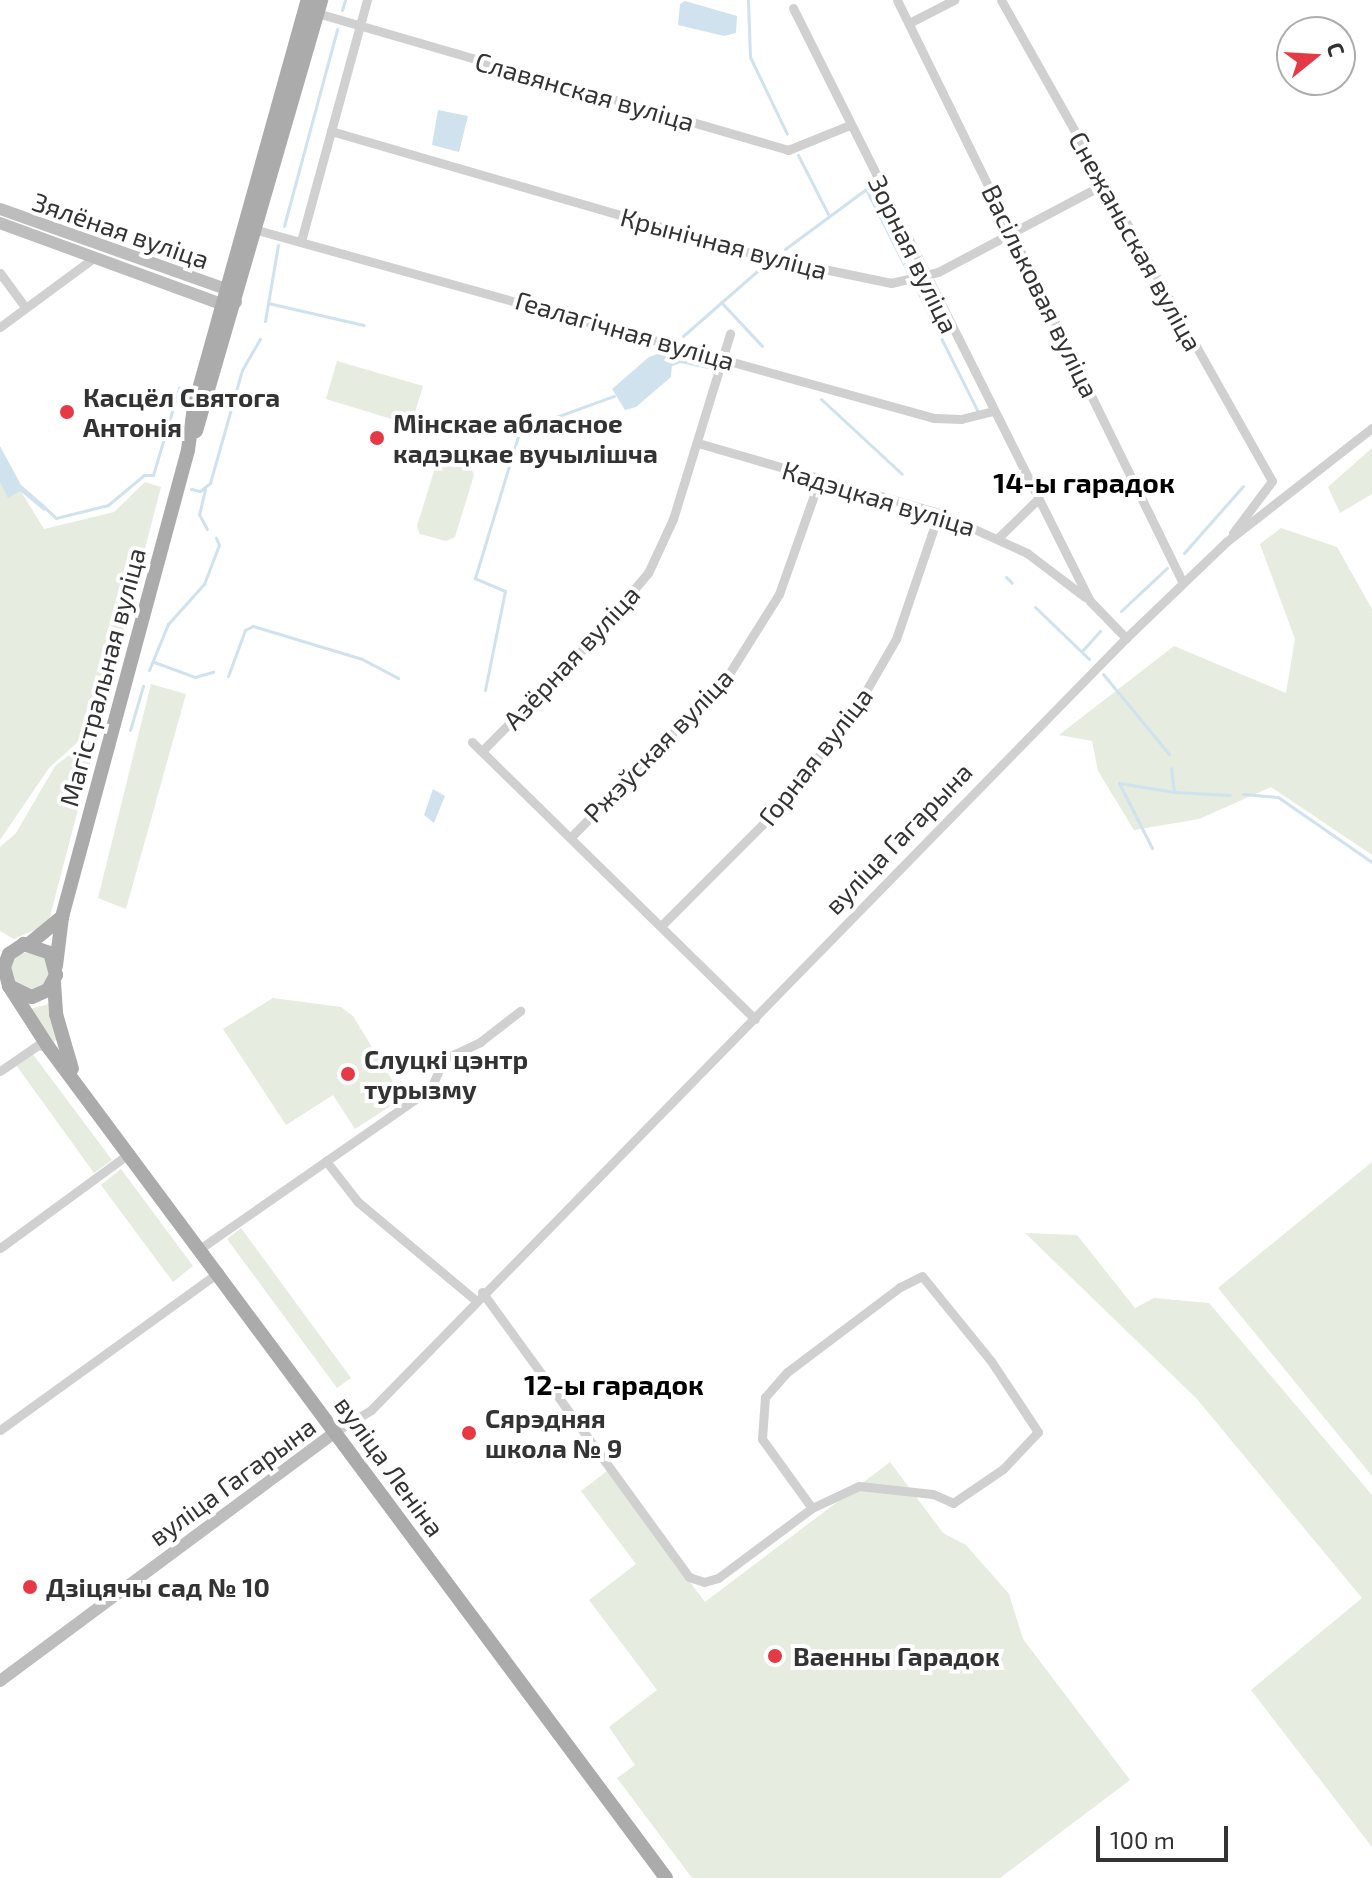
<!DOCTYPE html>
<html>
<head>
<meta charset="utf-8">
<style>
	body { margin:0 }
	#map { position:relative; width:1372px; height:1878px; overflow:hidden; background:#fff; font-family:"Exo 2",sans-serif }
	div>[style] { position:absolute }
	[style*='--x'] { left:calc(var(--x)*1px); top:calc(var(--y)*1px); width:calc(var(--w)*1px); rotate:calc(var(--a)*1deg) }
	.green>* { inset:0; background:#e6ecdf }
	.round { border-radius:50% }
	.water>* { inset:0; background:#cfe2ee }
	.stream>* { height:3px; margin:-1.5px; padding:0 1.5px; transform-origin:1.5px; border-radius:1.5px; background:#cfe2ee }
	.street>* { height:9px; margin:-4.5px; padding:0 4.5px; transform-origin:4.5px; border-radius:4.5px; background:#d0d0d0 }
	.secondary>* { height:12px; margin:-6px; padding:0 6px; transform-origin:6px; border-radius:6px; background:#bdbdbd }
	.primary>* { height:14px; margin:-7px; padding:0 7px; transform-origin:7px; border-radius:7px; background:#ababab }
	.dots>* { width:22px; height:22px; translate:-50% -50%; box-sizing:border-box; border:4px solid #fff; border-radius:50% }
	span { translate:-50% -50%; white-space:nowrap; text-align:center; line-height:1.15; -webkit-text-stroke:8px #fff; paint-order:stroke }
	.street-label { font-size:26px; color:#333 }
	.poi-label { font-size:26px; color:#333; font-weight:700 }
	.left { translate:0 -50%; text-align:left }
	.neighbourhood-label { font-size:28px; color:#000; font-weight:700 }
	.north { position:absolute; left:1276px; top:16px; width:80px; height:80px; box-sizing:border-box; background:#fff; border:2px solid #adadad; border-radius:50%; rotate:72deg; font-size:22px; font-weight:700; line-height:32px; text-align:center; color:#333 }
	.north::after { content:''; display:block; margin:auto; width:28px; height:36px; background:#e63946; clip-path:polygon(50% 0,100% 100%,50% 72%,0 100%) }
	.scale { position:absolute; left:1096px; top:1826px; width:132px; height:36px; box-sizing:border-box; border:4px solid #333; border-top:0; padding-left:10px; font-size:24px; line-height:28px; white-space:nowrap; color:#333; -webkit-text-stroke:6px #fff; paint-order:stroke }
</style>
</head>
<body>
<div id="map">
	<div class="green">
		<div style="clip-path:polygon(337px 361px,423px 386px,411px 425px,326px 399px)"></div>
		<div style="clip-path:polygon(1372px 448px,1372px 494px,1340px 513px,1328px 487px)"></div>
		<div style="clip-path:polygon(0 457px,44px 529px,114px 512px,145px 482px,161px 487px,100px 722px,49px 768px,0 840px)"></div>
		<div style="clip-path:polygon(444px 459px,471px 468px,474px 475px,455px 537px,446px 541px,420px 534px,417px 526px,436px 465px)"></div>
		<div style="clip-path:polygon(1281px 528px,1337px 547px,1372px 609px,1372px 855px,1271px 787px,1199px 819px,1134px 830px,1098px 771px,1092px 741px,1059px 735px,1174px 646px,1286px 693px,1295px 639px,1260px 544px)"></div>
		<div style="clip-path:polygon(151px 684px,186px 694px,126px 909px,98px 898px)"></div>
		<div style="clip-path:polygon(98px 733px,48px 924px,14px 939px,0 931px,0 847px,16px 833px,55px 766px)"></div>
		<div class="round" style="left:11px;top:952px;width:38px;height:38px"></div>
		<div style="clip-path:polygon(273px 998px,341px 1007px,353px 1016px,403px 1098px,355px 1129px,333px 1095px,286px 1125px,223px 1029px)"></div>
		<div style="clip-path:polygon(52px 1003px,56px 1039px,53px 1045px,30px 1009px)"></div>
		<div style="clip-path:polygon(32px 1053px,112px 1160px,94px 1173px,16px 1065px)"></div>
		<div style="clip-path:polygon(1372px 1162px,1372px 1476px,1218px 1288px)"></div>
		<div style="clip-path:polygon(121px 1169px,193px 1266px,173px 1282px,101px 1185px)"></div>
		<div style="clip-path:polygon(241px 1228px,351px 1378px,337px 1388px,227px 1239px)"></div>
		<div style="clip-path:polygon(1025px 1233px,1077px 1235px,1135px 1308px,1154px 1298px,1209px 1303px,1372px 1495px,1372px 1847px,1251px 1690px,1362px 1598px,1197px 1399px)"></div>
		<div style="clip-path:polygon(890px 1462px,943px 1533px,966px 1545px,1009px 1594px,1023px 1639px,1130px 1780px,1000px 1878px,692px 1878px,617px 1778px,635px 1765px,609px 1727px,657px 1690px,589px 1600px,636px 1564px,581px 1491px,607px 1471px,705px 1602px)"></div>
	</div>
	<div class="water">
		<div style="clip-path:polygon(685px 1px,737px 16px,736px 33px,724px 36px,678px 25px,680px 4px)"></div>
		<div style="clip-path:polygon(438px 110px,468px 116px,459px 152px,432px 145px)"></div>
		<div style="clip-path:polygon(663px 352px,672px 364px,671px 377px,636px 407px,625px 410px,612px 389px,649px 357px)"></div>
		<div style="clip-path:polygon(0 446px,21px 485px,48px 508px,44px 511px,20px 491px,8px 498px,0 482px)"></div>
		<div style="clip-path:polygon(433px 789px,445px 796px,434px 823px,424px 815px)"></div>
	</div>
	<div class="stream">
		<div style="--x:748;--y:0;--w:57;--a:88"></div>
		<div style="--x:750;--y:57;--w:85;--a:64.3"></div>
		<div style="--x:342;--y:10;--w:10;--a:-73"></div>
		<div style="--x:798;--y:155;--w:66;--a:63"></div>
		<div style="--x:284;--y:226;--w:204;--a:-74.9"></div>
		<div style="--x:785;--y:249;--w:101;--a:-36.5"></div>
		<div style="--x:866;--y:189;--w:95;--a:63.2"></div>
		<div style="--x:917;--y:290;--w:134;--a:63.4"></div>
		<div style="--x:721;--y:302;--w:60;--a:47"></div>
		<div style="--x:268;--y:303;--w:98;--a:13"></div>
		<div style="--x:265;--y:321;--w:77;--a:-80.3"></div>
		<div style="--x:683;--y:336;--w:106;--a:-41.2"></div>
		<div style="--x:669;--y:365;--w:12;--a:-20"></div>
		<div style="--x:680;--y:361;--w:29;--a:12"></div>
		<div style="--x:821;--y:399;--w:110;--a:42.8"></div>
		<div style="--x:191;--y:489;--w:9;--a:13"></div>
		<div style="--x:200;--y:491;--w:13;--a:-39"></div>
		<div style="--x:210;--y:483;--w:117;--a:-74.2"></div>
		<div style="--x:242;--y:370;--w:36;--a:-60"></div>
		<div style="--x:205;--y:489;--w:26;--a:103"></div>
		<div style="--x:199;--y:514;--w:17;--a:62"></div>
		<div style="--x:44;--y:507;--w:16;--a:43"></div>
		<div style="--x:56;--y:518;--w:54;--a:-14"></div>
		<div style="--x:108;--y:505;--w:47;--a:-39.8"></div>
		<div style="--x:144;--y:475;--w:9;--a:0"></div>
		<div style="--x:153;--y:475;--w:91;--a:-73.4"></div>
		<div style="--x:1184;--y:553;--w:89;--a:-48.6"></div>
		<div style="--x:1006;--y:577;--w:8;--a:45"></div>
		<div style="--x:1035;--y:607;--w:75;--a:43.9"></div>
		<div style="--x:1121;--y:611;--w:63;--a:-43.1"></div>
		<div style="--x:1082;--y:651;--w:27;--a:-48"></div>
		<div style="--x:154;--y:662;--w:44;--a:20.1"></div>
		<div style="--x:195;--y:677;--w:19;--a:-16"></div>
		<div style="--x:149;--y:670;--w:50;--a:-67.6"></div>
		<div style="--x:168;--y:624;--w:54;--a:-48"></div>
		<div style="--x:204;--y:584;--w:42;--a:-69"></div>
		<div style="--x:219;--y:545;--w:8;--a:-113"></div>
		<div style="--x:1103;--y:674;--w:104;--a:50.5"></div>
		<div style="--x:228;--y:676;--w:49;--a:-69.7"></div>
		<div style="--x:245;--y:630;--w:9;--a:-27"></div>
		<div style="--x:253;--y:626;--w:114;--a:16.8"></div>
		<div style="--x:362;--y:659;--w:41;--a:27.8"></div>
		<div style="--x:485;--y:690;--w:101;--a:-78.6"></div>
		<div style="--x:505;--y:591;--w:33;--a:-157"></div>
		<div style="--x:475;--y:578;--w:155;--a:-73.1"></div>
		<div style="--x:520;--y:430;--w:100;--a:-19.9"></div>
		<div style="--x:130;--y:730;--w:46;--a:-73.5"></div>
		<div style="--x:1174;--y:792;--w:56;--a:3.1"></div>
		<div style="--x:1243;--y:794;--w:35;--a:5"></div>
		<div style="--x:1278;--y:797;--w:114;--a:34.7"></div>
		<div style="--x:1152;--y:848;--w:73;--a:-116.9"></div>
		<div style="--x:1119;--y:783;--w:56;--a:9.3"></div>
		<div style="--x:1174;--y:792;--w:24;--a:-97"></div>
	</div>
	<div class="street">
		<div style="--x:897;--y:0;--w:649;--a:63.87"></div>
		<div style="--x:1001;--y:0;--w:552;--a:60.6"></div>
		<div style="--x:1272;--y:481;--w:65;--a:126.9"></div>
		<div style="--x:793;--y:8;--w:663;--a:63.4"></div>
		<div style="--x:1090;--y:601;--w:52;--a:45.8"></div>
		<div style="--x:317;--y:13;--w:491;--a:16.2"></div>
		<div style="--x:788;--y:150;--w:67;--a:-22"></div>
		<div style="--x:909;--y:23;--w:51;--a:-27.1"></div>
		<div style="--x:331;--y:131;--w:448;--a:16.2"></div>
		<div style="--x:761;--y:256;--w:133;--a:11.7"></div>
		<div style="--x:891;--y:283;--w:48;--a:-13.2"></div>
		<div style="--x:938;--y:272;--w:188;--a:-27.9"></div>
		<div style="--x:257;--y:230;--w:703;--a:15.52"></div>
		<div style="--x:934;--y:418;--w:27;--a:2"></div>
		<div style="--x:961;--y:419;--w:32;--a:-14"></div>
		<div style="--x:301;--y:241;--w:250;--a:-74.7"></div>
		<div style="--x:0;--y:273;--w:42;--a:53.7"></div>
		<div style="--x:0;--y:327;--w:113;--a:-36.4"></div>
		<div style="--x:698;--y:443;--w:251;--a:16.2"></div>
		<div style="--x:939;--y:513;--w:97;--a:24.4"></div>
		<div style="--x:1027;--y:553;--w:73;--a:37.2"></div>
		<div style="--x:999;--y:537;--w:54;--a:-44.3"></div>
		<div style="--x:472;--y:742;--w:396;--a:44.4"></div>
		<div style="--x:483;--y:750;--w:146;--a:-45.3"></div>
		<div style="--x:586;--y:646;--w:96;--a:-49.7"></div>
		<div style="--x:648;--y:573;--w:60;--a:-65.2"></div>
		<div style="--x:673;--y:519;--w:194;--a:-72.9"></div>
		<div style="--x:571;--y:837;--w:223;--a:-45.7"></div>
		<div style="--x:727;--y:677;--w:98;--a:-57.9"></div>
		<div style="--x:779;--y:594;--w:123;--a:-70.5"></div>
		<div style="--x:661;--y:926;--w:147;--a:-45"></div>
		<div style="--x:765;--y:822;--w:138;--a:-50.9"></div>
		<div style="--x:852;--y:715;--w:88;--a:-59.9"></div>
		<div style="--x:896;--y:639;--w:133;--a:-71.2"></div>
		<div style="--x:0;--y:1071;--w:46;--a:-34.4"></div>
		<div style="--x:38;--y:1045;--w:10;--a:11"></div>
		<div style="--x:326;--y:1161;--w:52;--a:52"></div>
		<div style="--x:358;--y:1202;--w:153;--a:39.9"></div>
		<div style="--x:0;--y:1248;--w:161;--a:-36.2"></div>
		<div style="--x:201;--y:1248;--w:280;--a:-34.8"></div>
		<div style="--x:431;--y:1088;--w:32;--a:-66"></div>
		<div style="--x:444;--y:1059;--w:40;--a:-25"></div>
		<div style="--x:480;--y:1042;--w:51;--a:-37.8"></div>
		<div style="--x:482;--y:1292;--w:352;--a:54"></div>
		<div style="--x:689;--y:1577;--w:16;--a:18"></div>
		<div style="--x:704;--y:1582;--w:15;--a:-16"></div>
		<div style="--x:718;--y:1578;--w:117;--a:-36.7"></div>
		<div style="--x:812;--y:1508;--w:52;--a:-25.1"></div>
		<div style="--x:859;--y:1486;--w:74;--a:6.2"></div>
		<div style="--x:933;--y:1494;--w:22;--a:24"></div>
		<div style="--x:953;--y:1503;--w:60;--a:-34.2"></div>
		<div style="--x:1003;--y:1469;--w:51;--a:-46.6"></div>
		<div style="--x:1038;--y:1432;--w:85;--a:-123.5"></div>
		<div style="--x:991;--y:1361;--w:109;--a:-129.1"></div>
		<div style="--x:922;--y:1276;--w:25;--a:153"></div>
		<div style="--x:900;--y:1287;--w:141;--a:143"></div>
		<div style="--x:787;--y:1372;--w:33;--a:131"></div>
		<div style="--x:765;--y:1397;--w:42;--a:94.1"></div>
		<div style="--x:762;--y:1439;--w:85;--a:54.1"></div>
		<div style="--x:0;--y:1430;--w:270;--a:-35.8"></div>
		<div style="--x:335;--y:1432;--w:42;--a:-31.4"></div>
		<div style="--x:371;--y:1410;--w:1080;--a:-45.64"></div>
		<div style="--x:1126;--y:638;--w:139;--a:-43.8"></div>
		<div style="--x:1226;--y:542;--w:185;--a:-38"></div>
	</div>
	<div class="secondary">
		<div style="--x:0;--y:209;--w:243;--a:19.5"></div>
		<div style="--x:229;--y:290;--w:14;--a:60"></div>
		<div style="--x:236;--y:302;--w:12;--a:166"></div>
		<div style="--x:224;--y:305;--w:239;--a:-159.9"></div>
		<div style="--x:0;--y:1681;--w:417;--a:-36.6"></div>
	</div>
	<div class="primary">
		<div style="--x:196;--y:431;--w:449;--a:-73.8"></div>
		<div style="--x:29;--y:944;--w:43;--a:-39.3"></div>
		<div style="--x:56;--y:966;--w:49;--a:-83"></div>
		<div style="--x:62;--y:917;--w:484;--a:-74.9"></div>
		<div style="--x:188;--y:450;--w:43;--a:-82.1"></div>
		<div style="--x:194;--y:407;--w:423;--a:-74.4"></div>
		<div style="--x:54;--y:983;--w:31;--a:86"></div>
		<div style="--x:56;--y:1014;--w:57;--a:73.8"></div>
		<div style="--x:9;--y:986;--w:25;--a:26"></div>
		<div style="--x:32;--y:997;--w:17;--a:-24"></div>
		<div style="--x:48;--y:990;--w:17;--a:-62"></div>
		<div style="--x:56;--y:975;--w:23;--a:-105"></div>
		<div style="--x:50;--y:953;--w:28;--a:-161"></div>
		<div style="--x:24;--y:944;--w:18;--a:146"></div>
		<div style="--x:9;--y:954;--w:14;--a:111"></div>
		<div style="--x:4;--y:967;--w:20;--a:75"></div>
		<div style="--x:9;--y:986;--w:74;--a:57.2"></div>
		<div style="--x:49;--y:1048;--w:1034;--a:53.37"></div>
	</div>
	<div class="dots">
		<div style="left:67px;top:412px;background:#e63946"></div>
		<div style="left:377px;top:438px;background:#e63946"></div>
		<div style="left:348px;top:1074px;background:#e63946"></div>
		<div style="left:469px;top:1433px;background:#e63946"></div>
		<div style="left:30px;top:1587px;background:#e63946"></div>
		<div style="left:775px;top:1656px;background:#e63946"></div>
	</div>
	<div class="street-label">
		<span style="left:585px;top:91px;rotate:16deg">Славянская вуліца</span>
		<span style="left:121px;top:230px;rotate:19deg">Зялёная вуліца</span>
		<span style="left:1136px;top:241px;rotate:61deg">Снежаньская вуліца</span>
		<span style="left:724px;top:243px;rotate:15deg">Крынічная вуліца</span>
		<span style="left:914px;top:254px;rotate:64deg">Зорная вуліца</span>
		<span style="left:1041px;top:291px;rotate:64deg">Васільковая вуліца</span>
		<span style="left:625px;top:330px;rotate:16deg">Геалагічная вуліца</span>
		<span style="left:879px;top:498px;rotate:17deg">Кадэцкая вуліца</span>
		<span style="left:571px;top:657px;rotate:-47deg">Азёрная вуліца</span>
		<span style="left:102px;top:677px;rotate:-75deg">Магістральная вуліца</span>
		<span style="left:658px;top:745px;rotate:-46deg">Ржэўская вуліца</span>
		<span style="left:815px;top:756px;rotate:-52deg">Горная вуліца</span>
		<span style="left:898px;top:838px;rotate:-46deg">вуліца Гагарына</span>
		<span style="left:390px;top:1466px;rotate:54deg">вуліца Леніна</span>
		<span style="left:232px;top:1481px;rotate:-36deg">вуліца Гагарына</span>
	</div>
	<div class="poi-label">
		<span class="left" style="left:83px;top:412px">Касцёл Святога<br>Антонія</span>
		<span class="left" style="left:393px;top:438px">Мінскае абласное<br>кадэцкае вучылішча</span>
		<span class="left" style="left:364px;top:1074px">Слуцкі цэнтр<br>турызму</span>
		<span class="left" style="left:485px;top:1433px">Сярэдняя<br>школа № 9</span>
		<span class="left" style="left:46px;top:1587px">Дзіцячы сад № 10</span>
		<span class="left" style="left:793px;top:1656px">Ваенны Гарадок</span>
	</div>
	<div class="neighbourhood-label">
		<span style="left:1084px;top:482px">14-ы гарадок</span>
		<span style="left:614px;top:1384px">12-ы гарадок</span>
	</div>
	<div class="north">С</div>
	<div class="scale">100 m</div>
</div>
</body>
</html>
